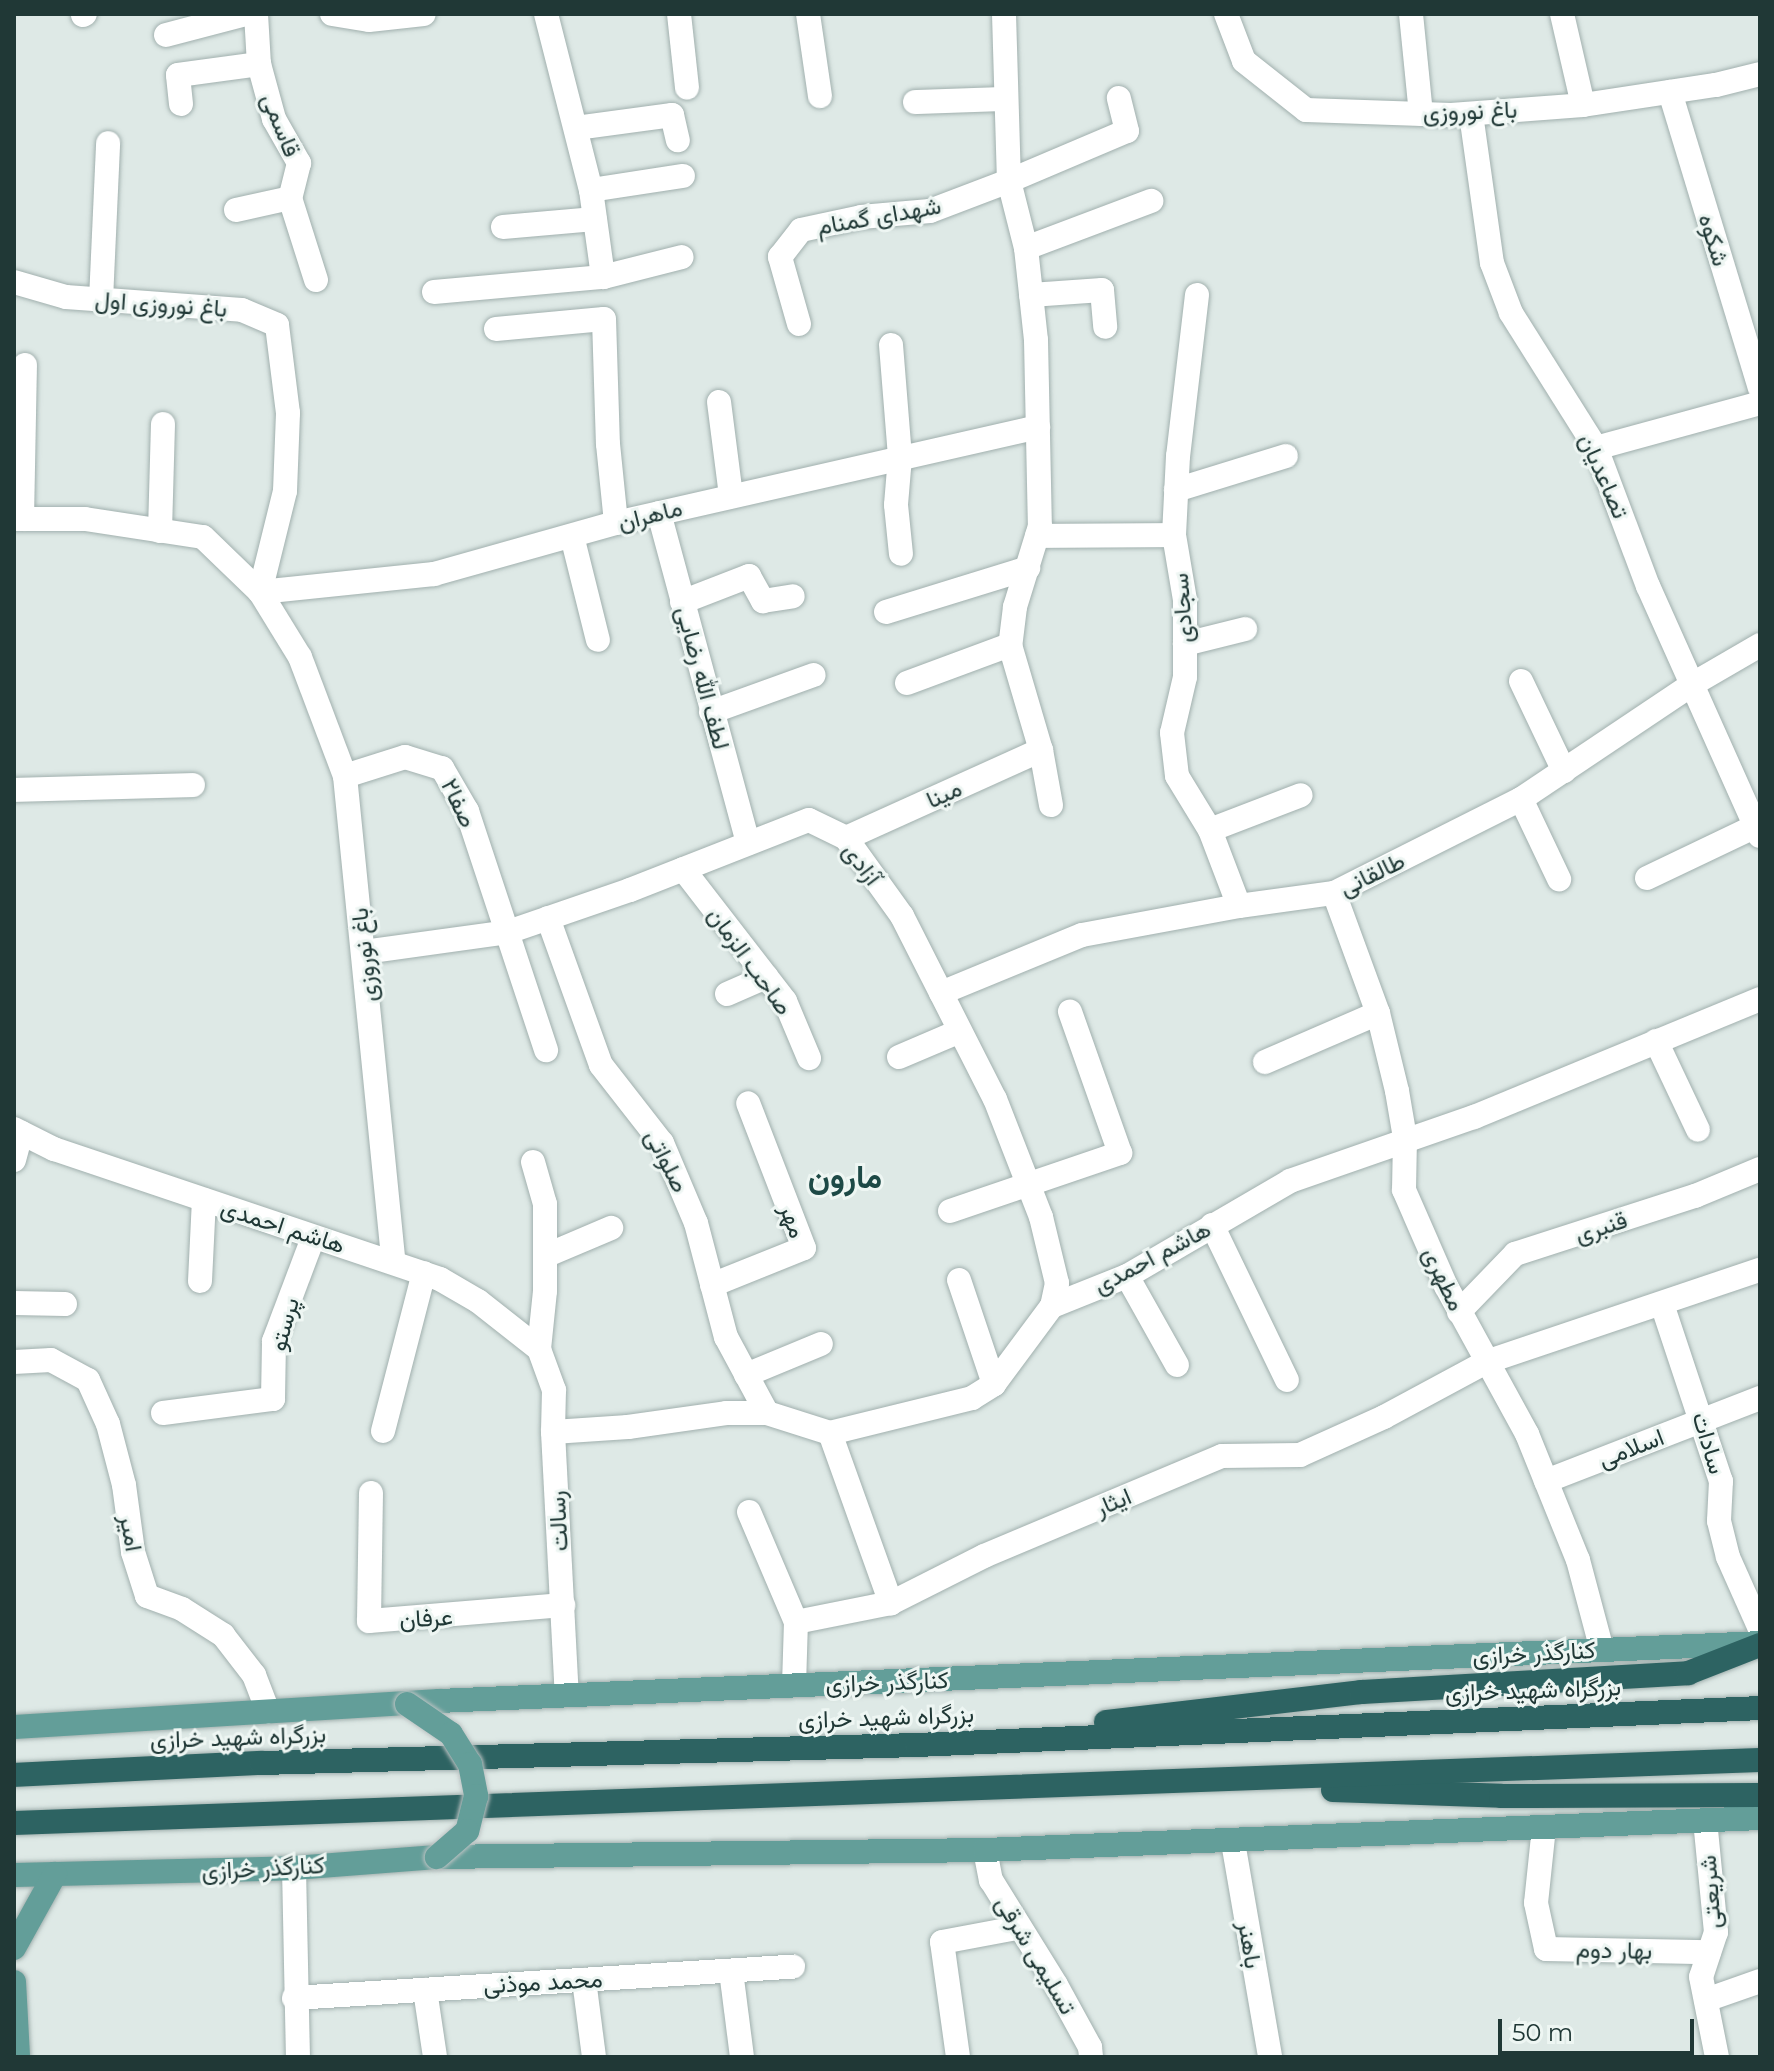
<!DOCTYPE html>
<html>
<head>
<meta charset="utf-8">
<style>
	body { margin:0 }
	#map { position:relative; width:1774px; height:2071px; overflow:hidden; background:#dee9e6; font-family:Montserrat,Vazirmatn,sans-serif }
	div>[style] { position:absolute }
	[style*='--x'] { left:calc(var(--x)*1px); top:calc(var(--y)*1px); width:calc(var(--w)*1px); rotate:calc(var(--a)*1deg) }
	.roads { filter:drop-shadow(0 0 2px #a1b0ae) drop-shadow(0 0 2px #a1b0ae) }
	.minor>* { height:24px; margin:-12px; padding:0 12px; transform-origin:12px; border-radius:12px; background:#fff }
	.major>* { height:24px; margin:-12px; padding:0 12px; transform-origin:12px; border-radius:12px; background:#639e99 }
	.highway>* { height:24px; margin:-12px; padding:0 12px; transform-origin:12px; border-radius:12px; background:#2d6362 }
	.bridges { filter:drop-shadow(0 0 2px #bcc3c3) drop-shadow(0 0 2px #bcc3c3) }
	.major-bridge>* { height:24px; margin:-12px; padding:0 12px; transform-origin:12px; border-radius:12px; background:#639e99 }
	span { translate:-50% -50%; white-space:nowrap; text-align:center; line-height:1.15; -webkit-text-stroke:6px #eef6f3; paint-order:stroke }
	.street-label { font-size:24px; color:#203836 }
	.district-label { font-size:32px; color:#1d4946; font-weight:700 }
	.frame { position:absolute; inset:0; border:16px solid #203836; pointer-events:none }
	.scale { position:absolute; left:1498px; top:2019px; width:196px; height:36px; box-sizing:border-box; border:4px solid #203836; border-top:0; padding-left:10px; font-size:24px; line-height:28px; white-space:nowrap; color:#203836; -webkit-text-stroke:6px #eef6f3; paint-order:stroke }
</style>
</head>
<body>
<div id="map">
	<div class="roads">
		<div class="minor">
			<div style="--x:256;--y:14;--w:50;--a:86.6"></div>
			<div style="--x:259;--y:64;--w:57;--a:74.7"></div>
			<div style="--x:274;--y:119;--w:51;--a:60.4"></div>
			<div style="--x:299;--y:163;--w:36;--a:104"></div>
			<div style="--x:290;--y:198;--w:86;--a:72.4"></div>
			<div style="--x:332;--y:14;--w:37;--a:9"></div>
			<div style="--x:369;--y:20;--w:55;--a:-6.2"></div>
			<div style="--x:546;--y:14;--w:182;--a:75.7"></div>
			<div style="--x:591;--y:190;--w:88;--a:82.1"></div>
			<div style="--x:679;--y:14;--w:74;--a:83.8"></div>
			<div style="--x:808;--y:14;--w:83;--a:81.7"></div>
			<div style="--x:1004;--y:14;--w:167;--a:88.3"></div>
			<div style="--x:1009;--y:181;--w:69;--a:75.8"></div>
			<div style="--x:1026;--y:248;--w:93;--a:83.8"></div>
			<div style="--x:1036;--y:340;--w:186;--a:88.8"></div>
			<div style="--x:1040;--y:526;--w:85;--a:107.2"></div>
			<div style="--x:1015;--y:607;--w:38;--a:97"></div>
			<div style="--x:1010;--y:645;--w:109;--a:73.6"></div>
			<div style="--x:1041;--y:750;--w:56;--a:79.7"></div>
			<div style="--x:1226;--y:14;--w:50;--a:69"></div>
			<div style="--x:1244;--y:61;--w:79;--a:38.3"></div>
			<div style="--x:1306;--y:110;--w:145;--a:2"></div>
			<div style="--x:1451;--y:115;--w:132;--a:-4.3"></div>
			<div style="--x:1583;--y:105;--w:134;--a:-8.6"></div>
			<div style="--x:1716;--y:85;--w:45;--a:-14"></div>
			<div style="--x:1411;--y:14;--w:100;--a:84.3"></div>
			<div style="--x:1562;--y:14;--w:93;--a:77"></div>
			<div style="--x:83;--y:15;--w:2;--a:-27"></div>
			<div style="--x:166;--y:35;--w:83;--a:-14.7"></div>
			<div style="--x:1670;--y:92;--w:309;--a:73.1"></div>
			<div style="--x:915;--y:102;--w:90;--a:-1.9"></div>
			<div style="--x:181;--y:104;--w:29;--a:-96"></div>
			<div style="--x:178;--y:75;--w:82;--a:-7.7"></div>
			<div style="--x:1471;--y:114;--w:150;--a:82"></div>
			<div style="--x:1492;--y:263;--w:53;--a:69.2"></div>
			<div style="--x:1511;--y:313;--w:160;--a:57.8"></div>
			<div style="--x:1596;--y:448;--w:147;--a:69.4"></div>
			<div style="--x:1648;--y:586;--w:274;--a:65.9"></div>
			<div style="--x:576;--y:128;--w:97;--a:-7.7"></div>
			<div style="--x:672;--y:115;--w:26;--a:77"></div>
			<div style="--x:591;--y:190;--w:93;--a:-8.7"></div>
			<div style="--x:236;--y:210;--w:55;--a:-12.5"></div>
			<div style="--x:503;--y:227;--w:92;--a:-5"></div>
			<div style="--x:1026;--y:248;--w:134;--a:-20.6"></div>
			<div style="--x:14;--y:282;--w:54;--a:16.1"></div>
			<div style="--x:66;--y:297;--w:176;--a:4.2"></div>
			<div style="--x:242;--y:310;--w:38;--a:23"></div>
			<div style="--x:277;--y:325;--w:89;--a:82.9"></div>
			<div style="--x:288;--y:413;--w:78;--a:92.2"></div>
			<div style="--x:285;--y:491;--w:104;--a:103.9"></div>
			<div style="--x:260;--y:592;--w:175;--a:-5.9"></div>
			<div style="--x:434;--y:574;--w:189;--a:-15.7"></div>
			<div style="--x:616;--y:523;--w:433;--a:-12.8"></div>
			<div style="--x:434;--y:292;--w:170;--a:-5.1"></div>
			<div style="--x:603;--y:277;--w:81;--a:-14.2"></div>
			<div style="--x:1031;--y:295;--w:71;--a:-4"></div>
			<div style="--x:1102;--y:290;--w:37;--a:85"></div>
			<div style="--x:1197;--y:295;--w:162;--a:96.7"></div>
			<div style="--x:1178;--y:456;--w:79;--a:92.9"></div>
			<div style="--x:1174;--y:535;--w:66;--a:80.4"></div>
			<div style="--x:1185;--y:600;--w:77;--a:90"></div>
			<div style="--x:1185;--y:677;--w:57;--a:103.1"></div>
			<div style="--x:1172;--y:733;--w:43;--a:83.4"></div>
			<div style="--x:1177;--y:776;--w:63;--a:58.6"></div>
			<div style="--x:1210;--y:830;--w:81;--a:69.1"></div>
			<div style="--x:101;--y:300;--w:157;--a:-87.4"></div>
			<div style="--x:799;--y:324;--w:70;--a:-105.8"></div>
			<div style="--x:780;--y:257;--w:34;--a:-52"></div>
			<div style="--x:801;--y:230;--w:61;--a:-12.2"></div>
			<div style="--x:861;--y:217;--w:69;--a:-5"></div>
			<div style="--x:930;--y:211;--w:85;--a:-20.8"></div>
			<div style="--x:1009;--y:181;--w:128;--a:-23"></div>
			<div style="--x:1127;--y:131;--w:34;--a:-104"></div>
			<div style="--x:496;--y:329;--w:108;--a:-5.3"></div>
			<div style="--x:604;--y:319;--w:125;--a:88.2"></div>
			<div style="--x:608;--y:444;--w:79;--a:84.2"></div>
			<div style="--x:891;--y:345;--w:112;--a:85.4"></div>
			<div style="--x:900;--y:457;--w:48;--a:94.8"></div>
			<div style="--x:896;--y:505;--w:49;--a:84.2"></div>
			<div style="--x:719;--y:402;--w:95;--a:82.7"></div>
			<div style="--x:1596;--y:448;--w:170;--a:-15.3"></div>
			<div style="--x:1176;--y:490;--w:115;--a:-17.2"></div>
			<div style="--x:659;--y:513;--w:342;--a:74.9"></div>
			<div style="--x:14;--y:519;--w:71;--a:0"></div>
			<div style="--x:85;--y:519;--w:119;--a:8.7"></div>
			<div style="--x:203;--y:537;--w:79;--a:44"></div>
			<div style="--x:260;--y:592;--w:76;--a:58.4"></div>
			<div style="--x:300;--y:657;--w:127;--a:69.3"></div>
			<div style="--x:345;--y:776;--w:487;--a:84.3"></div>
			<div style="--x:22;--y:519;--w:154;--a:-88.9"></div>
			<div style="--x:160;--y:531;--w:107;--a:-88.4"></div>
			<div style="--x:572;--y:536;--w:107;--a:76"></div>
			<div style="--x:1037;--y:536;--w:137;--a:-0.4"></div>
			<div style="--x:682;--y:602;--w:72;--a:-21.2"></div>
			<div style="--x:749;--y:576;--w:29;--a:61"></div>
			<div style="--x:763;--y:601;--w:30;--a:-9"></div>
			<div style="--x:886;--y:612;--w:149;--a:-17.2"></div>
			<div style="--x:1185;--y:644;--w:62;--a:-14"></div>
			<div style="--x:1521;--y:681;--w:100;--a:64.5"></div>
			<div style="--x:907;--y:683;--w:110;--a:-20.3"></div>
			<div style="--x:711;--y:712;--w:109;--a:-19.8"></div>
			<div style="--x:345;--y:776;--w:63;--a:-17.6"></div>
			<div style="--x:405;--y:757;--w:39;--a:17"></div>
			<div style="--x:442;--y:768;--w:50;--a:59.8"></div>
			<div style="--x:467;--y:811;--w:252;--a:71.7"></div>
			<div style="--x:14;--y:790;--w:179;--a:-1.6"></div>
			<div style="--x:1521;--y:799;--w:89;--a:64.6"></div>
			<div style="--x:1210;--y:830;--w:97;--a:-21"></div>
			<div style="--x:846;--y:838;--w:214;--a:-24.3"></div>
			<div style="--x:683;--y:869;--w:167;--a:52.3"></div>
			<div style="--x:785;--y:1001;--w:62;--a:67.2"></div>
			<div style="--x:1647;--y:878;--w:121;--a:-25.5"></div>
			<div style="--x:1334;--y:893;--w:128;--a:69.9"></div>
			<div style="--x:1378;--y:1013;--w:80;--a:76.3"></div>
			<div style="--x:1397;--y:1091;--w:48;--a:80.3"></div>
			<div style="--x:1405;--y:1138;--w:52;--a:91.1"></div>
			<div style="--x:1404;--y:1190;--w:105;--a:66.4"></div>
			<div style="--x:1446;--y:1286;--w:169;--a:61.3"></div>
			<div style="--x:1527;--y:1434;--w:136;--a:68"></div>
			<div style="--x:1578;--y:1560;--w:93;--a:75.1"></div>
			<div style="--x:548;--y:918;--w:156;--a:70.2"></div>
			<div style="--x:601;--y:1065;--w:99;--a:52"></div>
			<div style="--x:662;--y:1143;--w:87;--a:67"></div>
			<div style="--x:696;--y:1223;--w:118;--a:75.3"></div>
			<div style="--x:726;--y:1337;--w:86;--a:61.7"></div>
			<div style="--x:364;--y:952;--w:145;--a:-7.9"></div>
			<div style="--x:508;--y:932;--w:129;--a:-19"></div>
			<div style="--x:630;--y:890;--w:192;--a:-21.4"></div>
			<div style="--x:809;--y:820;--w:41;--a:25.9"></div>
			<div style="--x:846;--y:838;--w:96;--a:54.3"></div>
			<div style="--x:902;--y:916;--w:205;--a:63.1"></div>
			<div style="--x:995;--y:1099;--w:127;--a:68.7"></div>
			<div style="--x:1041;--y:1217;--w:68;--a:76.4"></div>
			<div style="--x:1057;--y:1283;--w:24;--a:102"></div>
			<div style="--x:941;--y:993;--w:152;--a:-22.4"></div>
			<div style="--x:1082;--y:935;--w:160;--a:-10.5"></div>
			<div style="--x:1239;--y:906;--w:96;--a:-7.8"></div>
			<div style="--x:1334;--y:893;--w:209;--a:-26.7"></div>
			<div style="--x:1521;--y:799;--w:205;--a:-33.8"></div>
			<div style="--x:1691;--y:685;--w:80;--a:-30.1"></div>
			<div style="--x:727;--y:994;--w:43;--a:-23.6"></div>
			<div style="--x:1656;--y:1041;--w:98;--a:64.7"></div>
			<div style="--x:899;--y:1057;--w:66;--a:-23.1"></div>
			<div style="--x:1265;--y:1062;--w:123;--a:-23.4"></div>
			<div style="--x:14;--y:1129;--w:45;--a:26.6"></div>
			<div style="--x:54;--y:1149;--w:407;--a:18.6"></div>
			<div style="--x:440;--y:1279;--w:44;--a:30.1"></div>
			<div style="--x:478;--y:1301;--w:78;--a:38.2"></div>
			<div style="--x:14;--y:1160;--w:28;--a:-75"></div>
			<div style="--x:533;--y:1162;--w:44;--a:74.1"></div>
			<div style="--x:545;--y:1204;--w:87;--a:90"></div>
			<div style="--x:545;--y:1291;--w:58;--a:95.9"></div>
			<div style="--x:539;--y:1349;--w:44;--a:69.9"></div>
			<div style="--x:554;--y:1390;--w:42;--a:91.4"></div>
			<div style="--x:553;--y:1432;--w:263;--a:87"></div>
			<div style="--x:950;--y:1211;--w:180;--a:-18.8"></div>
			<div style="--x:1120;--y:1153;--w:150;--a:-109.5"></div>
			<div style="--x:1212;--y:1225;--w:172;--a:64.2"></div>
			<div style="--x:545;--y:1256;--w:72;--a:-23"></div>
			<div style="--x:1127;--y:1276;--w:102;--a:60.7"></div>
			<div style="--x:959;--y:1280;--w:110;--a:71.4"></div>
			<div style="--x:200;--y:1281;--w:81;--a:-87.2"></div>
			<div style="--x:712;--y:1285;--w:99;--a:-21.9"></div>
			<div style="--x:804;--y:1248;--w:155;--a:-111.1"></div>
			<div style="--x:14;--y:1303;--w:51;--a:1.1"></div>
			<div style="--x:1662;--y:1304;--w:187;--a:71.6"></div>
			<div style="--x:1721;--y:1481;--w:40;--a:92.9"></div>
			<div style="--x:1719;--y:1521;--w:37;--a:76"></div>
			<div style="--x:1728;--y:1557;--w:79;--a:66"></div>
			<div style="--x:1459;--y:1312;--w:81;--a:-46"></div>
			<div style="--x:1515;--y:1254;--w:189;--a:-17.9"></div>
			<div style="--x:1695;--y:1196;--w:70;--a:-22.6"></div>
			<div style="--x:14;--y:1362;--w:37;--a:-3"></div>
			<div style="--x:51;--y:1360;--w:42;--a:28.4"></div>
			<div style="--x:88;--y:1380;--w:48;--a:65.6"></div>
			<div style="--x:108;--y:1424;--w:63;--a:75.3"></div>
			<div style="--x:124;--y:1485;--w:68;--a:82.3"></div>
			<div style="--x:133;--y:1552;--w:46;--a:72.3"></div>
			<div style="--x:147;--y:1596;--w:37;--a:20"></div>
			<div style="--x:182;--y:1609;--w:49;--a:32.4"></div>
			<div style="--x:223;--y:1635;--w:51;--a:52.2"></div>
			<div style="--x:254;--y:1675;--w:39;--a:69"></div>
			<div style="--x:746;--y:1375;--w:81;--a:-22.5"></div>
			<div style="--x:163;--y:1413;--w:111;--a:-7.3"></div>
			<div style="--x:273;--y:1399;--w:58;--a:-89"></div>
			<div style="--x:274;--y:1341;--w:110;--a:-69.3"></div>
			<div style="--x:383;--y:1431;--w:163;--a:-75.5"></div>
			<div style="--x:553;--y:1432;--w:75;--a:-3.8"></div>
			<div style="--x:628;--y:1427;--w:99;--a:-8.1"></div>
			<div style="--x:726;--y:1413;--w:41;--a:0"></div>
			<div style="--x:767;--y:1413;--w:66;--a:17.6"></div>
			<div style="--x:830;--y:1433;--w:146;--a:-13.8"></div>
			<div style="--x:972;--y:1398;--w:26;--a:-32"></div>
			<div style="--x:994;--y:1384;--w:97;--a:-53.4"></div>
			<div style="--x:1052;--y:1306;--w:81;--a:-21.8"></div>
			<div style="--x:1127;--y:1276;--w:189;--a:-30.2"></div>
			<div style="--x:1290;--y:1181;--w:195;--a:-19.2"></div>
			<div style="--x:1474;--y:1117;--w:309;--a:-22.4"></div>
			<div style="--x:830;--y:1433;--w:181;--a:70.3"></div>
			<div style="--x:1546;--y:1481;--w:230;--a:-21.2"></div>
			<div style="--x:371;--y:1493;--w:128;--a:90.9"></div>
			<div style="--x:369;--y:1621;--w:195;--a:-4.7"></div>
			<div style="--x:749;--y:1512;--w:120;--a:66.9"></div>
			<div style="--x:794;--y:1685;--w:63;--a:-88.2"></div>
			<div style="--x:796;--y:1622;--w:97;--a:-11.3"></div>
			<div style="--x:891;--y:1603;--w:104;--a:-26.8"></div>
			<div style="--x:984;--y:1556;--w:258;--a:-22.8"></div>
			<div style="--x:1222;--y:1456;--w:78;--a:-0.7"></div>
			<div style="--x:1300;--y:1455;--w:92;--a:-24.3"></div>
			<div style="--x:1384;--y:1417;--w:116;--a:-28.3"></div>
			<div style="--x:1486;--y:1362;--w:289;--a:-18.6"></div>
			<div style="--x:1705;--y:1820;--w:113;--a:84.4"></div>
			<div style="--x:1716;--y:1932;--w:47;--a:108.4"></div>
			<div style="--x:1701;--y:1977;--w:82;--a:78.7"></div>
			<div style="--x:1544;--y:1827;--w:76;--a:96"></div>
			<div style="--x:1536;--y:1903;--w:47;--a:77.7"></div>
			<div style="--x:1546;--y:1949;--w:163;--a:1.1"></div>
			<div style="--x:1233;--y:1842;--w:218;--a:80.2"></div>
			<div style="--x:985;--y:1850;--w:31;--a:79"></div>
			<div style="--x:991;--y:1880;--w:123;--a:58.2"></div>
			<div style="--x:1056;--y:1985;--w:71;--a:61.3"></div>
			<div style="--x:1090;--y:2047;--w:10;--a:84"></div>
			<div style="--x:294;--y:1868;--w:189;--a:88.8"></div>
			<div style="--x:731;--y:1971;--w:87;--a:82.7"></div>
			<div style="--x:584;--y:1980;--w:78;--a:82.6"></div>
			<div style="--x:425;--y:1990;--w:68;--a:81.5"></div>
			<div style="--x:294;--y:1998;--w:500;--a:-3.6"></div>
			<div style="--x:1706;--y:2000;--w:57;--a:-19.4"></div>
			<div style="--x:958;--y:2057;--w:116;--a:-97.9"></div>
			<div style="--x:942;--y:1942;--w:76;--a:-10.6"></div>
		</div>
		<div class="major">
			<div style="--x:14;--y:1727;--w:426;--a:-3.5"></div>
			<div style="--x:439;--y:1701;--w:1322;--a:-2.51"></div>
			<div style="--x:14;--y:1875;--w:280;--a:-1.4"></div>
			<div style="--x:294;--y:1868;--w:143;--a:-4.4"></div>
			<div style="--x:437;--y:1857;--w:548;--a:-0.73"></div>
			<div style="--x:985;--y:1850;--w:776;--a:-2.36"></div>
			<div style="--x:14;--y:1948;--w:85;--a:-61"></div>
			<div style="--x:14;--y:1982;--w:75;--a:86.9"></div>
		</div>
		<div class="highway">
			<div style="--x:1106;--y:1722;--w:257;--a:-6.7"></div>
			<div style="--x:1361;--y:1692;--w:328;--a:-3.3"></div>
			<div style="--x:1688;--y:1673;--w:77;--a:-21.3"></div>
			<div style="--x:14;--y:1775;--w:247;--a:-2.8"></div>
			<div style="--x:261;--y:1763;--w:656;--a:-1.57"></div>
			<div style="--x:917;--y:1745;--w:844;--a:-2.51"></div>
			<div style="--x:1333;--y:1790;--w:168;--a:2"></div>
			<div style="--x:1501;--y:1796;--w:259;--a:-0.2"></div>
			<div style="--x:14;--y:1823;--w:1747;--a:-2.07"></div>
		</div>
	</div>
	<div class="bridges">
		<div class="major-bridge">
			<div style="--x:407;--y:1704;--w:53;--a:34.3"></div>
			<div style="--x:451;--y:1734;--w:36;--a:58"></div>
			<div style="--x:470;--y:1764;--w:33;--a:79"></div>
			<div style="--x:476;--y:1796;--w:36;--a:104"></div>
			<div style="--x:467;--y:1831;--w:40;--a:139"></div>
		</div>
	</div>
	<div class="street-label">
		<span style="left:1470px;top:111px;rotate:-2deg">باغ نوروزی</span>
		<span style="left:281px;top:125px;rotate:68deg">قاسمی</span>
		<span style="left:879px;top:216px;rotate:-10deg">شهدای گمنام</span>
		<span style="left:1714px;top:240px;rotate:73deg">شکوه</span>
		<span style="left:161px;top:304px;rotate:4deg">باغ نوروزی اول</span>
		<span style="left:1604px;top:476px;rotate:66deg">تصاعدیان</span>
		<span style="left:650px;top:515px;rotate:-14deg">ماهران</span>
		<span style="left:1182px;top:608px;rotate:-94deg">سجادی</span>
		<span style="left:703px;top:678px;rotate:75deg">لطف الله رضایی</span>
		<span style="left:944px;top:794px;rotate:-24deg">مینا</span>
		<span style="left:459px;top:803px;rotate:64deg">صفا۲</span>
		<span style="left:862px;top:864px;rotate:53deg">آزادی</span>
		<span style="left:1372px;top:874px;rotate:-26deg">طالقانی</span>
		<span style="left:364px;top:955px;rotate:-96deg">باغ نوروزی</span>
		<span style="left:750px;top:961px;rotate:54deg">صاحب الزمان</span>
		<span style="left:667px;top:1161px;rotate:63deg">صلواتی</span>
		<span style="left:793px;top:1221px;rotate:70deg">مهر</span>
		<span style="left:283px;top:1226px;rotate:18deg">هاشم احمدی</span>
		<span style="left:1601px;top:1227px;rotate:-18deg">قنبری</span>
		<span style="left:1152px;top:1257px;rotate:-28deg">هاشم احمدی</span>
		<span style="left:1444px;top:1279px;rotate:65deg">مطهری</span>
		<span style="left:284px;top:1324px;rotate:-74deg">پرستو</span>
		<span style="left:1709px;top:1443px;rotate:73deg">سادات</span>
		<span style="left:1631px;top:1448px;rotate:-21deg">اسلامی</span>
		<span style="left:1113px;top:1502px;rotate:-23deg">ایثار</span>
		<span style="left:558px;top:1521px;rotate:-93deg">رسالت</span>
		<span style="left:131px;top:1533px;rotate:80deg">امیر</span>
		<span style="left:426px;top:1618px;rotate:-3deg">عرفان</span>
		<span style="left:1534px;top:1653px;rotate:-3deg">کنارگذر خرازی</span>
		<span style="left:887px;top:1682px;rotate:-2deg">کنارگذر خرازی</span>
		<span style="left:1533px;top:1690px;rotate:-2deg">بزرگراه شهید خرازی</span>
		<span style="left:886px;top:1717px;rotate:-2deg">بزرگراه شهید خرازی</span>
		<span style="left:238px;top:1737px;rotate:-2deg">بزرگراه شهید خرازی</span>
		<span style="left:263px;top:1868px;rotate:-3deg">کنارگذر خرازی</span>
		<span style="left:1710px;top:1892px;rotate:-94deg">شریعتی</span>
		<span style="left:1250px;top:1945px;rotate:81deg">باهنر</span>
		<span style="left:1614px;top:1950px;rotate:1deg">بهار دوم</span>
		<span style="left:1036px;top:1955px;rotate:59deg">تسلیمی شرقی</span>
		<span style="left:543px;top:1982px;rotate:-3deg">محمد موذنی</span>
	</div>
	<div class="district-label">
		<span style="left:845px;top:1177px">مارون</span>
	</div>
	<div class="frame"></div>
	<div class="scale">50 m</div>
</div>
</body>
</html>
